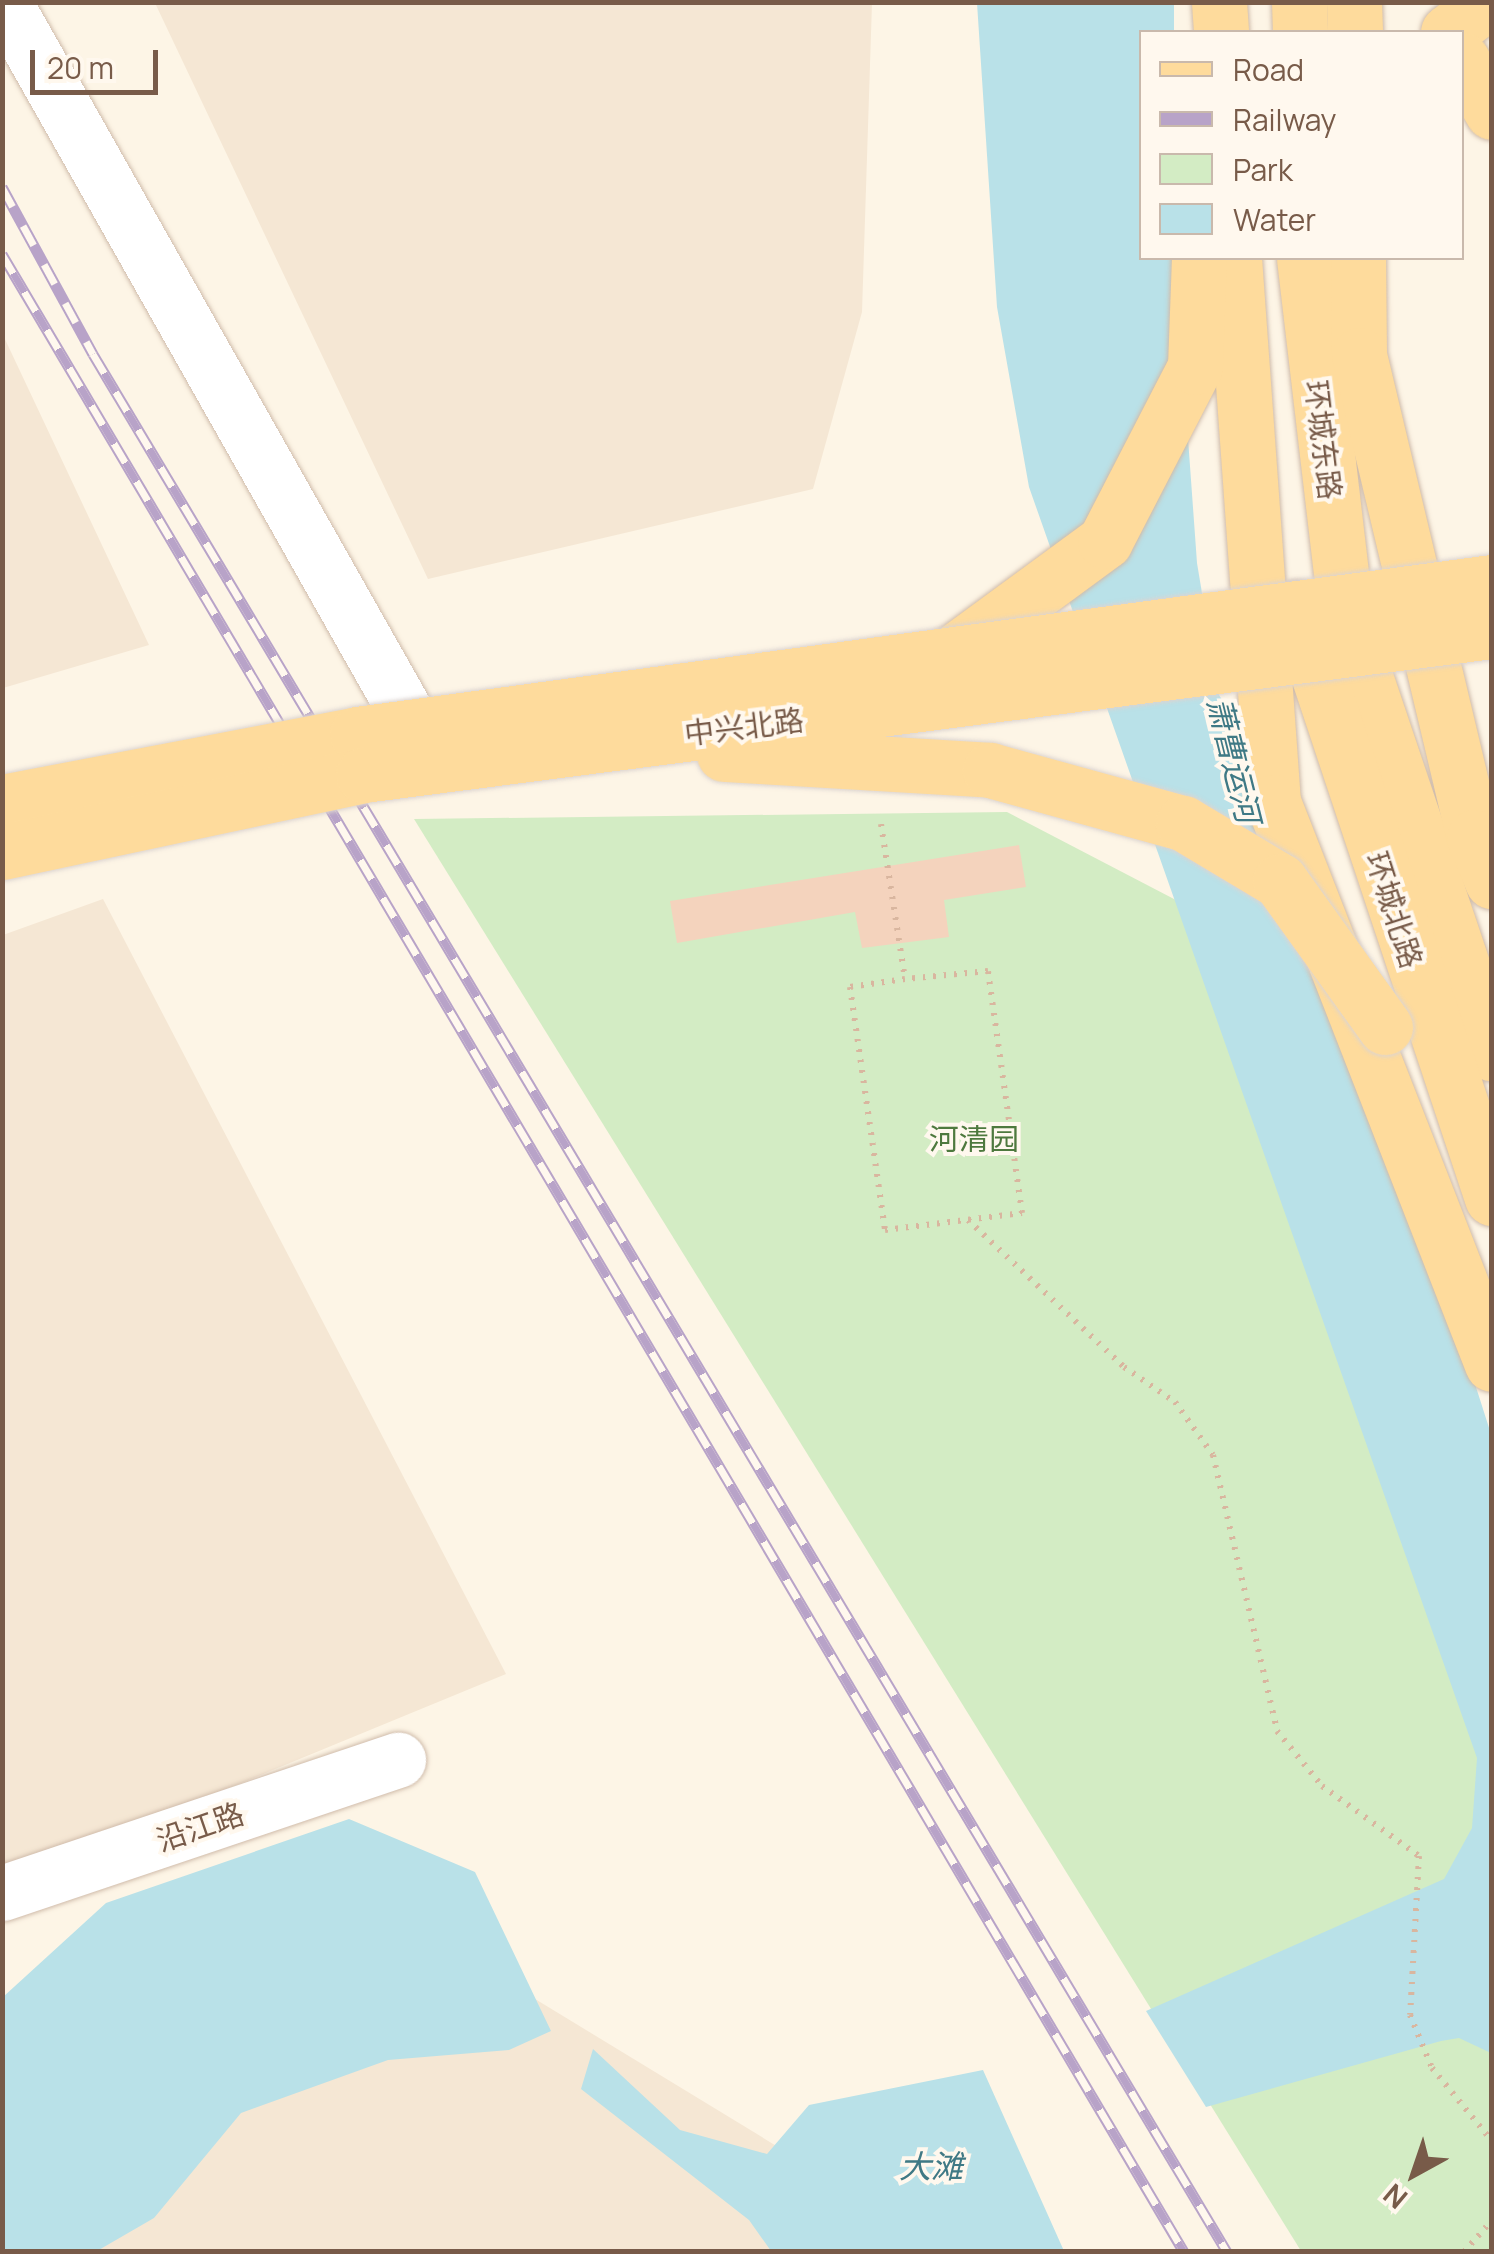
<!DOCTYPE html>
<html>
<head>
<meta charset="utf-8">
<style>
	body { margin:0 }
	#map { position:relative; width:1494px; height:2254px; overflow:hidden; background:#fdf5e6; font-family:Manrope,"Noto Sans SC",sans-serif }
	div>[style] { position:absolute }
	[style*='--x'] { left:calc(var(--x)*1px); top:calc(var(--y)*1px); width:calc(var(--w)*1px); rotate:calc(var(--a)*1deg) }
	.residential>* { inset:0; background:#f5e7d4 }
	.green>* { inset:0; background:#d3ecc4 }
	.water>* { inset:0; background:#b9e1e8 }
	.building>* { inset:0; background:#f4d3bd }
	.path>* { height:6px; margin-top:-3px; transform-origin:0; background:repeating-linear-gradient(90deg,#d9b69f 0 2.5px,transparent 0 10.5px) }
	.roads { filter:drop-shadow(0 0 2px #d0bcab) drop-shadow(0 0 2px #d0bcab) }
	.minor>* { height:55px; margin:-27.5px; padding:0 27.5px; transform-origin:27.5px; border-radius:27.5px; background:#fff }
	.major>* { height:55px; margin:-27.5px; padding:0 27.5px; transform-origin:27.5px; border-radius:27.5px; background:#fedb9c }
	.rail>* { height:11px; margin-top:-5.5px; transform-origin:0; background:repeating-linear-gradient(90deg,#fff8ee 0 22px,#b8a3c8 0 44px); box-sizing:border-box; border-block:2px solid #b8a3c8 }
	.bridges { filter:drop-shadow(0 0 2px #dcd4d0) drop-shadow(0 0 2px #dcd4d0) }
	.major-bridge>* { height:55px; margin:-27.5px; padding:0 27.5px; transform-origin:27.5px; border-radius:27.5px; background:#fedb9c }
	span { translate:-50% -50%; white-space:nowrap; text-align:center; line-height:1.15; -webkit-text-stroke:8px #fff8ee; paint-order:stroke }
	.street-label { font-size:30px; color:#785b49 }
	.park-label { font-size:30px; color:#4e793e }
	.water-label { font-size:32px; color:#3f7985; font-style:italic }
	.frame { position:absolute; inset:0; border:5px solid #785b49; pointer-events:none }
	.legend { position:absolute; left:1139px; top:30px; width:325px; height:230px; box-sizing:border-box; background:#fff8ee; border:2px solid #c9b9ac; margin:0; padding:12px 18px; list-style:none; font-size:30px; color:#785b49 }
	.legend li { display:flex; align-items:center; gap:20px; height:50px }
	.legend b { width:50px; border:2px solid #c9b9ac }
	.north { position:absolute; left:1364px; top:2124px; width:100px; height:100px; -webkit-text-stroke:8px #fff8ee; paint-order:stroke; rotate:220deg; font-size:28px; font-weight:700; line-height:40px; text-align:center; color:#785b49 }
	.north::after { content:''; display:block; margin:auto; width:35px; height:45px; background:#785b49; clip-path:polygon(50% 0,100% 100%,50% 72%,0 100%) }
	.scale { position:absolute; left:30px; top:50px; width:128px; height:45px; box-sizing:border-box; border:5px solid #785b49; border-top:0; padding-left:12px; font-size:30px; line-height:35px; white-space:nowrap; color:#785b49; -webkit-text-stroke:8px #fff8ee; paint-order:stroke }
</style>
</head>
<body>
<div id="map">
	<div class="residential">
		<div style="clip-path:polygon(155px 3px,872px 3px,862px 312px,813px 489px,428px 579px)"></div>
		<div style="clip-path:polygon(3px 335px,149px 645px,3px 688px,2px 688px)"></div>
		<div style="clip-path:polygon(103px 899px,506px 1674px,3px 1881px,3px 935px)"></div>
		<div style="clip-path:polygon(412px 1924px,949px 2251px,3px 2252px)"></div>
	</div>
	<div class="green">
		<div style="clip-path:polygon(1007px 812px,1222px 924px,1491px 1645px,1491px 2251px,1301px 2251px,414px 819px)"></div>
	</div>
	<div class="water">
		<div style="clip-path:polygon(977px 3px,1174px 3px,1174px 32px,1142px 32px,1142px 258px,1175px 258px,1197px 563px,1219px 695px,1291px 809px,1491px 1434px,1491px 2053px,1459px 2038px,1441px 2041px,1206px 2107px,1146px 2011px,1444px 1879px,1472px 1828px,1477px 1758px,1029px 487px,997px 307px)"></div>
		<div style="clip-path:polygon(349px 1819px,475px 1872px,551px 2031px,509px 2050px,388px 2060px,241px 2113px,154px 2218px,97px 2251px,3px 2251px,3px 1997px,106px 1903px)"></div>
		<div style="clip-path:polygon(593px 2049px,680px 2130px,767px 2154px,809px 2105px,983px 2070px,1064px 2251px,771px 2251px,749px 2220px,581px 2089px)"></div>
	</div>
	<div class="building">
		<div style="clip-path:polygon(1019px 845px,1026px 887px,944px 900px,949px 937px,862px 948px,855px 912px,677px 943px,670px 901px)"></div>
	</div>
	<div class="path">
		<div style="--x:881;--y:824;--w:157;--a:81.2"></div>
		<div style="--x:905;--y:979;--w:56;--a:171.7"></div>
		<div style="--x:850;--y:987;--w:246;--a:81.8"></div>
		<div style="--x:885;--y:1230;--w:138;--a:-7.1"></div>
		<div style="--x:1022;--y:1213;--w:244;--a:-98"></div>
		<div style="--x:988;--y:971;--w:83;--a:174.5"></div>
		<div style="--x:968;--y:1220;--w:214;--a:43.3"></div>
		<div style="--x:1124;--y:1367;--w:62;--a:34.5"></div>
		<div style="--x:1175;--y:1402;--w:65;--a:54.4"></div>
		<div style="--x:1213;--y:1455;--w:283;--a:76.9"></div>
		<div style="--x:1277;--y:1731;--w:71;--a:50.7"></div>
		<div style="--x:1322;--y:1786;--w:120;--a:35.8"></div>
		<div style="--x:1419;--y:1856;--w:159;--a:93.2"></div>
		<div style="--x:1410;--y:2015;--w:57;--a:67.5"></div>
		<div style="--x:1432;--y:2068;--w:94;--a:50.6"></div>
		<div style="--x:1464;--y:2252;--w:43;--a:-48.8"></div>
	</div>
	<div class="roads">
		<div class="minor">
			<div style="--x:4;--y:2;--w:833;--a:60.51"></div>
			<div style="--x:2;--y:1893;--w:418;--a:-18.6"></div>
		</div>
		<div class="major">
			<div style="--x:1219;--y:2;--w:30;--a:86"></div>
			<div style="--x:1299;--y:2;--w:30;--a:88"></div>
			<div style="--x:1354;--y:2;--w:30;--a:88"></div>
			<div style="--x:1448;--y:32;--w:50;--a:-36.9"></div>
			<div style="--x:1462;--y:60;--w:60;--a:60"></div>
			<div style="--x:1234;--y:258;--w:545;--a:85.9"></div>
			<div style="--x:1273;--y:802;--w:603;--a:68.71"></div>
			<div style="--x:1304;--y:258;--w:368;--a:83.3"></div>
			<div style="--x:1347;--y:623;--w:454;--a:71.4"></div>
			<div style="--x:1358;--y:258;--w:97;--a:89.4"></div>
			<div style="--x:1359;--y:355;--w:496;--a:76.6"></div>
			<div style="--x:1474;--y:837;--w:48;--a:67.8"></div>
			<div style="--x:1296;--y:608;--w:622;--a:71.62"></div>
			<div style="--x:950;--y:655;--w:192;--a:-36.3"></div>
			<div style="--x:1105;--y:541;--w:196;--a:-62.7"></div>
			<div style="--x:1195;--y:367;--w:109;--a:-87.9"></div>
		</div>
	</div>
	<div class="rail">
		<div style="--x:2;--y:187;--w:190;--a:61.4"></div>
		<div style="--x:93;--y:354;--w:2211;--a:59.14"></div>
		<div style="--x:2;--y:254;--w:2321;--a:59.39"></div>
	</div>
	<div class="bridges">
		<div class="major-bridge">
			<div style="--x:724;--y:754;--w:266;--a:3.4"></div>
			<div style="--x:990;--y:770;--w:200;--a:15.4"></div>
			<div style="--x:1183;--y:823;--w:113;--a:30.9"></div>
			<div style="--x:1280;--y:881;--w:180;--a:54.3"></div>
			<div style="--x:2;--y:802;--w:361;--a:-10.8"></div>
			<div style="--x:357;--y:734;--w:1145;--a:-7.63"></div>
			<div style="--x:2;--y:852;--w:369;--a:-12"></div>
			<div style="--x:363;--y:775;--w:1138;--a:-7.27"></div>
		</div>
	</div>
	<div class="street-label">
		<span style="left:1323px;top:440px;rotate:83deg">环城东路</span>
		<span style="left:744px;top:727px;rotate:-7deg">中兴北路</span>
		<span style="left:1394px;top:910px;rotate:72deg">环城北路</span>
		<span style="left:200px;top:1827px;rotate:-19deg">沿江路</span>
	</div>
	<div class="park-label">
		<span style="left:974px;top:1139px">河清园</span>
	</div>
	<div class="water-label">
		<span style="left:1234px;top:760px;rotate:76deg">萧曹运河</span>
		<span style="left:931px;top:2166px">大滩</span>
	</div>
	<div class="frame"></div>
	<ul class="legend">
	<li><b style="height:12px;background:#fedb9c"></b>Road</li>
	<li><b style="height:12px;background:#b8a3c8"></b>Railway</li>
	<li><b style="height:28px;background:#d3ecc4"></b>Park</li>
	<li><b style="height:28px;background:#b9e1e8"></b>Water</li>
	</ul>
	<div class="north">N</div>
	<div class="scale">20 m</div>
</div>
</body>
</html>
